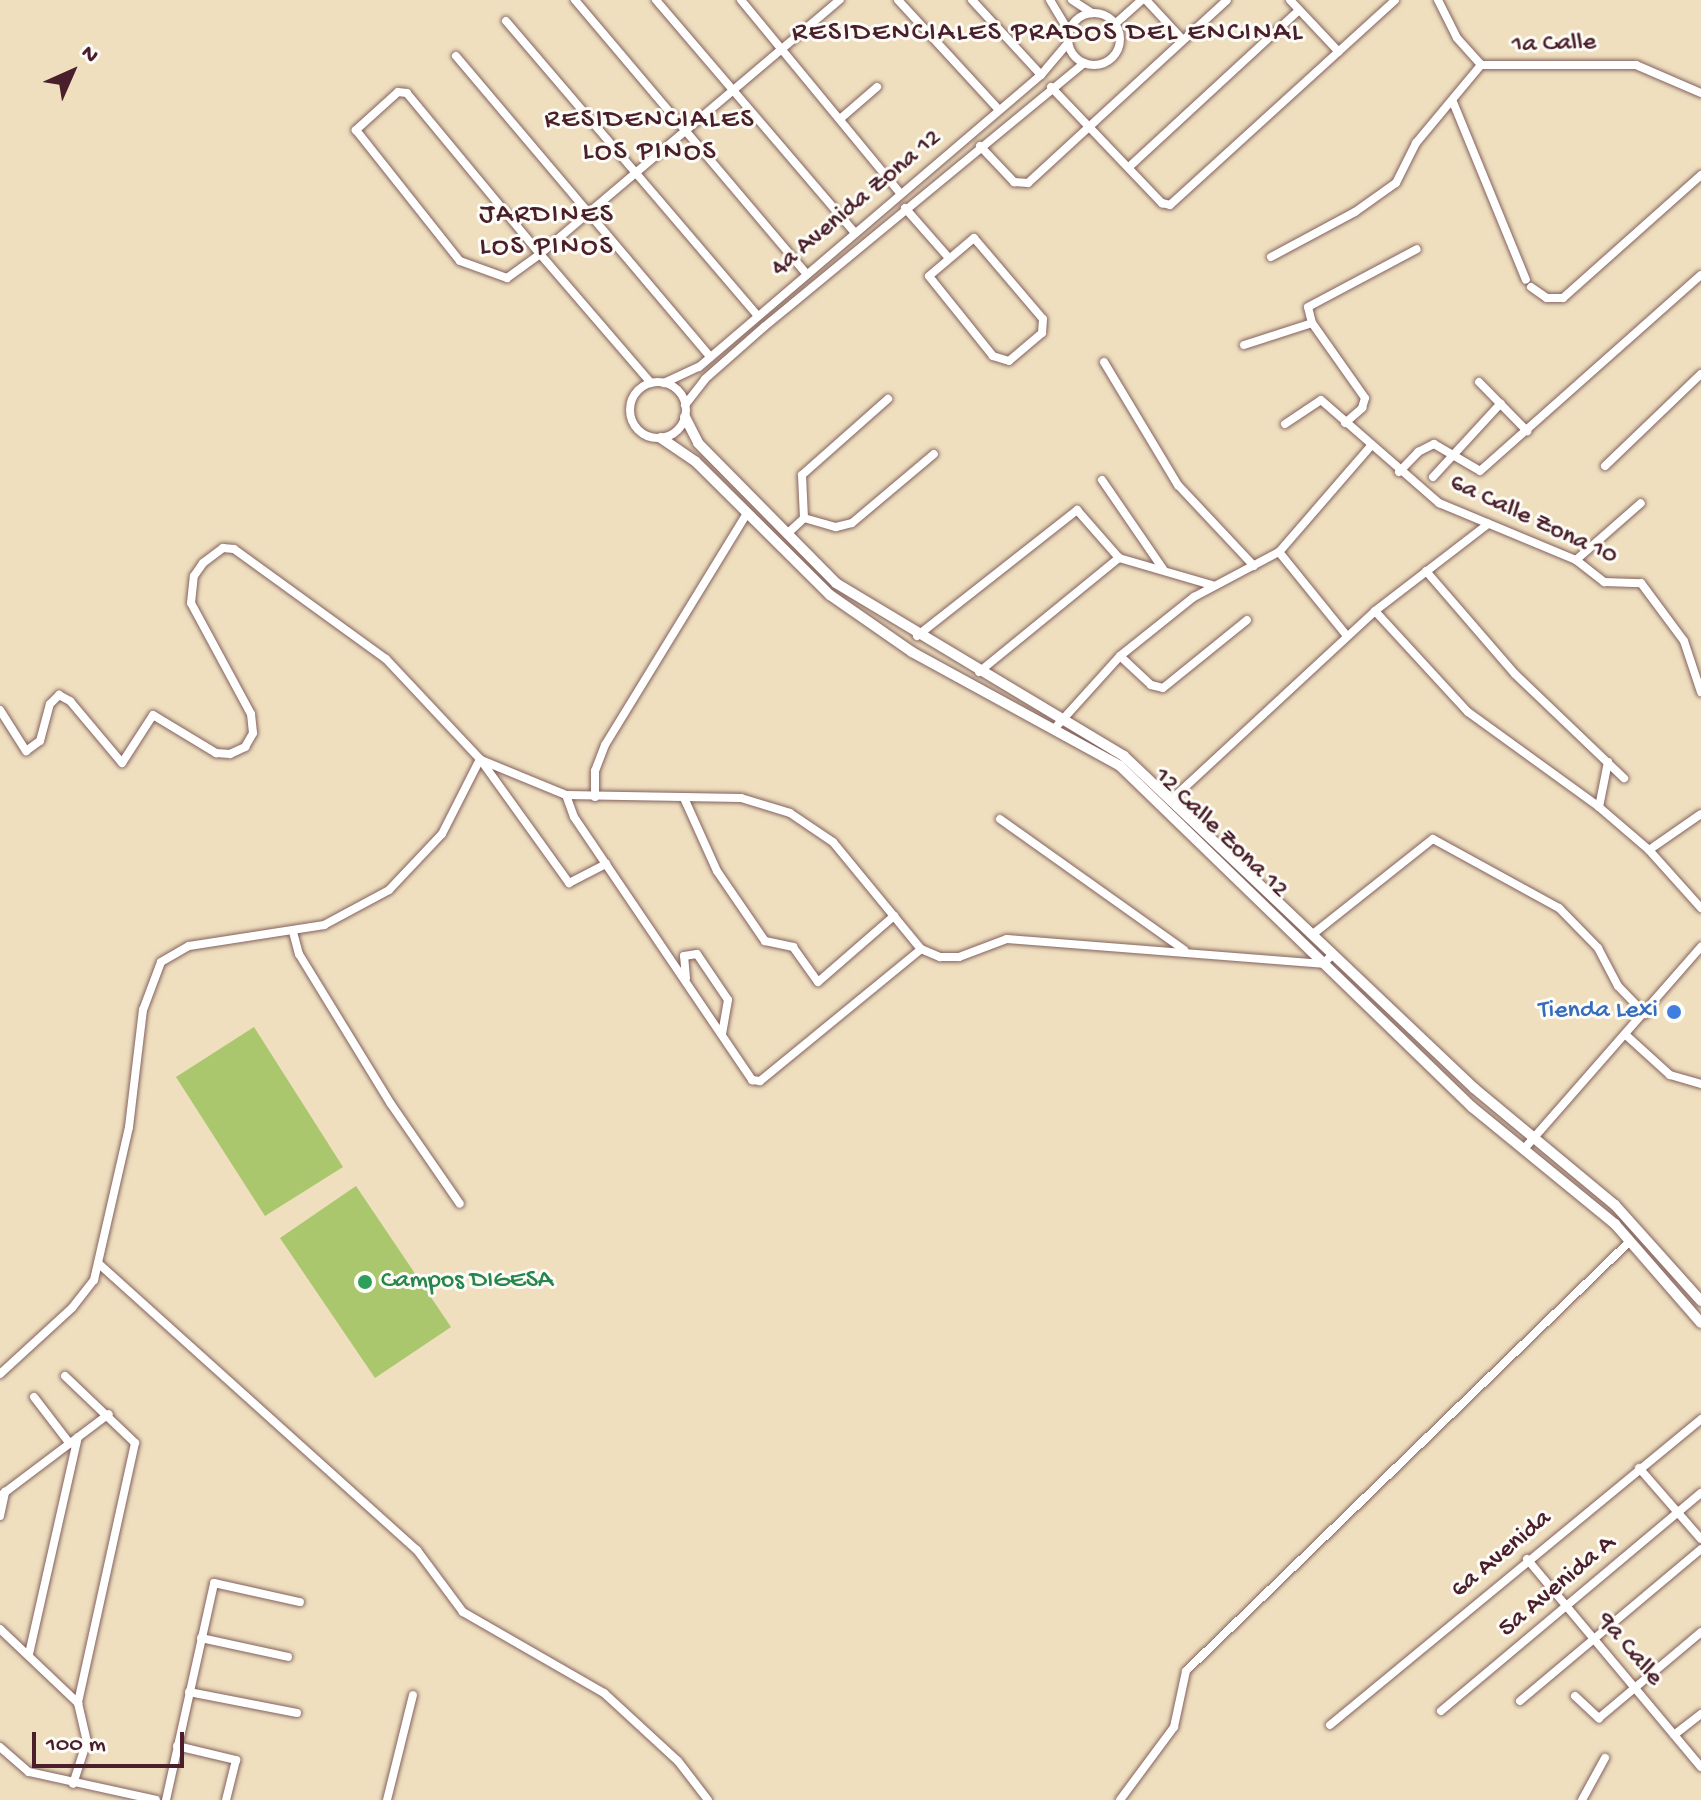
<!DOCTYPE html>
<html>
<head>
<meta charset="utf-8">
<style>
	body { margin:0 }
	#map { position:relative; width:1701px; height:1800px; overflow:hidden; background:#efdfbf; font-family:"Gochi Hand",sans-serif }
	div>[style] { position:absolute }
	[style*='--x'] { left:calc(var(--x)*1px); top:calc(var(--y)*1px); width:calc(var(--w)*1px); rotate:calc(var(--a)*1deg) }
	.green>* { inset:0; background:#aac76d }
	.roads { filter:drop-shadow(0 0 2px #84625f) drop-shadow(0 0 2px #84625f) }
	.minor>* { height:8px; margin:-4px; padding:0 4px; transform-origin:4px; border-radius:4px; background:#fff }
	.minor>.ring { margin:-4px; padding:0; box-sizing:content-box; background:none; border:8px solid #fff; border-radius:50% }
	.tertiary>* { height:10px; margin:-5px; padding:0 5px; transform-origin:5px; border-radius:5px; background:#fff }
	.dots>* { width:22px; height:22px; translate:-50% -50%; box-sizing:border-box; border:4px solid #fdfcf7; border-radius:50% }
	span { translate:-50% -50%; white-space:nowrap; text-align:center; line-height:1.15; -webkit-text-stroke:6px #fdfcf7; paint-order:stroke }
	.street-label { font-size:26px; color:#4a1f2b }
	.shop-label { font-size:26px; color:#366cbe }
	.right { translate:-100% -50%; text-align:right }
	.leisure-label { font-size:26px; color:#27864d }
	.left { translate:0 -50%; text-align:left }
	.neighbourhood-label { font-size:28px; color:#4a1f2b; letter-spacing:2px }
	.north { position:absolute; left:32px; top:32px; width:80px; height:80px; -webkit-text-stroke:6px #fdfcf7; paint-order:stroke; rotate:45deg; font-size:22px; font-weight:700; line-height:32px; text-align:center; color:#4a1f2b }
	.north::after { content:''; display:block; margin:auto; width:28px; height:36px; background:#4a1f2b; clip-path:polygon(50% 0,100% 100%,50% 72%,0 100%) }
	.scale { position:absolute; left:32px; top:1732px; width:152px; height:36px; box-sizing:border-box; border:4px solid #4a1f2b; border-top:0; padding-left:10px; font-size:24px; line-height:28px; white-space:nowrap; color:#4a1f2b; -webkit-text-stroke:6px #fdfcf7; paint-order:stroke }
</style>
</head>
<body>
<div id="map">
	<div class="green">
		<div style="clip-path:polygon(254px 1027px,343px 1167px,265px 1216px,176px 1077px)"></div>
		<div style="clip-path:polygon(356px 1186px,451px 1327px,375px 1378px,280px 1238px)"></div>
	</div>
	<div class="roads">
		<div class="minor">
			<div style="--x:575;--y:0;--w:358;--a:49.8"></div>
			<div style="--x:656;--y:0;--w:306;--a:49.5"></div>
			<div style="--x:741;--y:0;--w:251;--a:50.5"></div>
			<div style="--x:898;--y:0;--w:149;--a:47.4"></div>
			<div style="--x:972;--y:0;--w:102;--a:47.4"></div>
			<div style="--x:1050;--y:0;--w:37;--a:59"></div>
			<div style="--x:1072;--y:0;--w:24;--a:33"></div>
			<div style="--x:1146;--y:0;--w:54;--a:47.2"></div>
			<div style="--x:1290;--y:0;--w:71;--a:46.7"></div>
			<div style="--x:1438;--y:0;--w:42;--a:63.4"></div>
			<div style="--x:1457;--y:38;--w:36;--a:48"></div>
			<div style="--x:1481;--y:65;--w:155;--a:0"></div>
			<div style="--x:1636;--y:65;--w:71;--a:23.3"></div>
			<div class="ring" style="left:1068px;top:13px;width:44px;height:44px"></div>
			<div style="--x:506;--y:21;--w:387;--a:49.5"></div>
			<div style="--x:1115;--y:24;--w:36;--a:-42"></div>
			<div style="--x:456;--y:56;--w:394;--a:49.8"></div>
			<div style="--x:1051;--y:87;--w:161;--a:46.3"></div>
			<div style="--x:1162;--y:203;--w:8;--a:14"></div>
			<div style="--x:1170;--y:205;--w:304;--a:-42.3"></div>
			<div style="--x:1453;--y:102;--w:192;--a:67.7"></div>
			<div style="--x:840;--y:119;--w:49;--a:-40.9"></div>
			<div style="--x:980;--y:146;--w:50;--a:46.6"></div>
			<div style="--x:1014;--y:182;--w:14;--a:4"></div>
			<div style="--x:1028;--y:183;--w:270;--a:-42.6"></div>
			<div style="--x:1129;--y:167;--w:231;--a:-42.7"></div>
			<div style="--x:905;--y:208;--w:65;--a:48.7"></div>
			<div style="--x:974;--y:238;--w:106;--a:49.6"></div>
			<div style="--x:1043;--y:319;--w:14;--a:94"></div>
			<div style="--x:1042;--y:333;--w:43;--a:139.7"></div>
			<div style="--x:1009;--y:361;--w:17;--a:-163"></div>
			<div style="--x:993;--y:356;--w:102;--a:-128.7"></div>
			<div style="--x:929;--y:276;--w:59;--a:-40.2"></div>
			<div style="--x:1271;--y:257;--w:95;--a:-28.2"></div>
			<div style="--x:1355;--y:212;--w:50;--a:-35.3"></div>
			<div style="--x:1396;--y:183;--w:45;--a:-63.4"></div>
			<div style="--x:1416;--y:143;--w:102;--a:-50.2"></div>
			<div style="--x:1531;--y:287;--w:19;--a:35"></div>
			<div style="--x:1547;--y:298;--w:16;--a:0"></div>
			<div style="--x:1563;--y:298;--w:185;--a:-41.7"></div>
			<div style="--x:1244;--y:345;--w:71;--a:-17.9"></div>
			<div style="--x:1104;--y:362;--w:144;--a:59"></div>
			<div style="--x:1178;--y:485;--w:111;--a:46.8"></div>
			<div style="--x:1479;--y:382;--w:69;--a:45.6"></div>
			<div class="ring" style="left:630px;top:382px;width:48px;height:48px"></div>
			<div style="--x:651;--y:383;--w:170;--a:-130.7"></div>
			<div style="--x:540;--y:254;--w:209;--a:-129.6"></div>
			<div style="--x:407;--y:93;--w:9;--a:-174"></div>
			<div style="--x:398;--y:92;--w:57;--a:137.9"></div>
			<div style="--x:356;--y:130;--w:167;--a:51.6"></div>
			<div style="--x:460;--y:261;--w:50;--a:19.9"></div>
			<div style="--x:507;--y:278;--w:41;--a:-36"></div>
			<div style="--x:540;--y:254;--w:393;--a:-40.3"></div>
			<div style="--x:664;--y:383;--w:38;--a:-25"></div>
			<div style="--x:699;--y:367;--w:450;--a:-40.5"></div>
			<div style="--x:1041;--y:75;--w:42;--a:-49.8"></div>
			<div style="--x:685;--y:405;--w:33;--a:-52"></div>
			<div style="--x:705;--y:379;--w:79;--a:-41.4"></div>
			<div style="--x:764;--y:327;--w:415;--a:-39.5"></div>
			<div style="--x:1345;--y:423;--w:23;--a:-41"></div>
			<div style="--x:1362;--y:408;--w:10;--a:-73"></div>
			<div style="--x:1365;--y:398;--w:92;--a:-125.2"></div>
			<div style="--x:1312;--y:323;--w:16;--a:-104"></div>
			<div style="--x:1308;--y:307;--w:123;--a:-28"></div>
			<div style="--x:1285;--y:424;--w:43;--a:-33.7"></div>
			<div style="--x:1321;--y:400;--w:157;--a:41.1"></div>
			<div style="--x:1439;--y:503;--w:148;--a:22.6"></div>
			<div style="--x:1576;--y:560;--w:36;--a:38"></div>
			<div style="--x:1604;--y:582;--w:37;--a:2"></div>
			<div style="--x:1641;--y:583;--w:72;--a:53.4"></div>
			<div style="--x:1684;--y:641;--w:54;--a:71.6"></div>
			<div style="--x:1605;--y:466;--w:133;--a:-43.8"></div>
			<div style="--x:1399;--y:472;--w:28;--a:-46"></div>
			<div style="--x:1418;--y:452;--w:18;--a:-27"></div>
			<div style="--x:1434;--y:444;--w:53;--a:30.4"></div>
			<div style="--x:1480;--y:471;--w:295;--a:-41.6"></div>
			<div style="--x:1433;--y:477;--w:100;--a:-47.4"></div>
			<div style="--x:1102;--y:480;--w:108;--a:55.6"></div>
			<div style="--x:804;--y:518;--w:43;--a:-92.7"></div>
			<div style="--x:802;--y:475;--w:115;--a:-41.5"></div>
			<div style="--x:787;--y:534;--w:23;--a:-43"></div>
			<div style="--x:804;--y:518;--w:33;--a:16"></div>
			<div style="--x:836;--y:527;--w:16;--a:-14"></div>
			<div style="--x:852;--y:523;--w:107;--a:-40.1"></div>
			<div style="--x:1279;--y:552;--w:108;--a:51"></div>
			<div style="--x:1576;--y:560;--w:86;--a:-41.2"></div>
			<div style="--x:1426;--y:571;--w:136;--a:49.2"></div>
			<div style="--x:1515;--y:674;--w:151;--a:43.7"></div>
			<div style="--x:1375;--y:611;--w:137;--a:47.4"></div>
			<div style="--x:1468;--y:712;--w:162;--a:35.9"></div>
			<div style="--x:1599;--y:807;--w:66;--a:40.7"></div>
			<div style="--x:1649;--y:850;--w:78;--a:48.1"></div>
			<div style="--x:917;--y:636;--w:204;--a:-38.2"></div>
			<div style="--x:1077;--y:510;--w:64;--a:48.8"></div>
			<div style="--x:1119;--y:558;--w:97;--a:16.2"></div>
			<div style="--x:1120;--y:656;--w:42;--a:43.1"></div>
			<div style="--x:1151;--y:685;--w:12;--a:14"></div>
			<div style="--x:1163;--y:688;--w:108;--a:-39"></div>
			<div style="--x:979;--y:672;--w:181;--a:-39.2"></div>
			<div style="--x:0;--y:710;--w:49;--a:57.6"></div>
			<div style="--x:26;--y:751;--w:17;--a:-36"></div>
			<div style="--x:40;--y:741;--w:38;--a:-75"></div>
			<div style="--x:50;--y:704;--w:13;--a:-45"></div>
			<div style="--x:59;--y:695;--w:13;--a:29"></div>
			<div style="--x:70;--y:701;--w:81;--a:50"></div>
			<div style="--x:122;--y:763;--w:57;--a:-57.1"></div>
			<div style="--x:153;--y:715;--w:74;--a:31.1"></div>
			<div style="--x:216;--y:753;--w:14;--a:4"></div>
			<div style="--x:230;--y:754;--w:17;--a:-25"></div>
			<div style="--x:245;--y:747;--w:16;--a:-60"></div>
			<div style="--x:253;--y:733;--w:19;--a:-96"></div>
			<div style="--x:251;--y:714;--w:126;--a:-118.4"></div>
			<div style="--x:191;--y:603;--w:27;--a:-84"></div>
			<div style="--x:194;--y:576;--w:16;--a:-55"></div>
			<div style="--x:203;--y:563;--w:25;--a:-37"></div>
			<div style="--x:223;--y:548;--w:11;--a:5"></div>
			<div style="--x:234;--y:549;--w:188;--a:35.9"></div>
			<div style="--x:386;--y:659;--w:137;--a:46.8"></div>
			<div style="--x:480;--y:759;--w:153;--a:54.3"></div>
			<div style="--x:569;--y:883;--w:42;--a:-27.2"></div>
			<div style="--x:1055;--y:728;--w:97;--a:-47.9"></div>
			<div style="--x:1120;--y:656;--w:95;--a:-38.6"></div>
			<div style="--x:1194;--y:597;--w:96;--a:-27.9"></div>
			<div style="--x:1279;--y:552;--w:139;--a:-49.1"></div>
			<div style="--x:481;--y:760;--w:92;--a:22.4"></div>
			<div style="--x:566;--y:795;--w:175;--a:1"></div>
			<div style="--x:741;--y:798;--w:51;--a:17"></div>
			<div style="--x:790;--y:813;--w:52;--a:34"></div>
			<div style="--x:833;--y:842;--w:139;--a:50.6"></div>
			<div style="--x:921;--y:949;--w:21;--a:23"></div>
			<div style="--x:940;--y:957;--w:19;--a:0"></div>
			<div style="--x:959;--y:957;--w:51;--a:-20.6"></div>
			<div style="--x:1007;--y:939;--w:317;--a:4.5"></div>
			<div style="--x:1323;--y:964;--w:14;--a:-45"></div>
			<div style="--x:566;--y:795;--w:23;--a:70"></div>
			<div style="--x:574;--y:817;--w:318;--a:55.9"></div>
			<div style="--x:752;--y:1080;--w:8;--a:7"></div>
			<div style="--x:760;--y:1081;--w:208;--a:-39.3"></div>
			<div style="--x:595;--y:797;--w:26;--a:-90"></div>
			<div style="--x:595;--y:771;--w:28;--a:-69"></div>
			<div style="--x:605;--y:745;--w:272;--a:-58.5"></div>
			<div style="--x:684;--y:798;--w:80;--a:65.7"></div>
			<div style="--x:717;--y:871;--w:85;--a:55.6"></div>
			<div style="--x:765;--y:941;--w:29;--a:12"></div>
			<div style="--x:793;--y:947;--w:43;--a:54.5"></div>
			<div style="--x:818;--y:982;--w:101;--a:-41"></div>
			<div style="--x:1171;--y:800;--w:278;--a:-42.8"></div>
			<div style="--x:1375;--y:611;--w:143;--a:-37.6"></div>
			<div style="--x:1599;--y:807;--w:46;--a:-78.7"></div>
			<div style="--x:1000;--y:819;--w:226;--a:35.4"></div>
			<div style="--x:1649;--y:850;--w:63;--a:-34.7"></div>
			<div style="--x:293;--y:932;--w:23;--a:75"></div>
			<div style="--x:299;--y:954;--w:176;--a:58.5"></div>
			<div style="--x:391;--y:1104;--w:121;--a:55.4"></div>
			<div style="--x:1313;--y:934;--w:153;--a:-38.4"></div>
			<div style="--x:1433;--y:839;--w:144;--a:28.7"></div>
			<div style="--x:1559;--y:908;--w:56;--a:45.7"></div>
			<div style="--x:1598;--y:948;--w:43;--a:62.2"></div>
			<div style="--x:1618;--y:986;--w:39;--a:46"></div>
			<div style="--x:686;--y:978;--w:22;--a:-95"></div>
			<div style="--x:684;--y:956;--w:13;--a:-9"></div>
			<div style="--x:697;--y:954;--w:55;--a:56"></div>
			<div style="--x:728;--y:1000;--w:34;--a:100"></div>
			<div style="--x:1627;--y:1036;--w:58;--a:42.2"></div>
			<div style="--x:1670;--y:1075;--w:32;--a:16"></div>
			<div style="--x:1524;--y:1149;--w:269;--a:-48.8"></div>
			<div style="--x:99;--y:1264;--w:428;--a:42"></div>
			<div style="--x:417;--y:1550;--w:77;--a:53.4"></div>
			<div style="--x:463;--y:1612;--w:163;--a:29.9"></div>
			<div style="--x:604;--y:1693;--w:100;--a:42.6"></div>
			<div style="--x:678;--y:1761;--w:49;--a:52.4"></div>
			<div style="--x:0;--y:1374;--w:98;--a:-42.5"></div>
			<div style="--x:72;--y:1308;--w:36;--a:-52"></div>
			<div style="--x:94;--y:1280;--w:157;--a:-77.1"></div>
			<div style="--x:129;--y:1127;--w:118;--a:-83.2"></div>
			<div style="--x:143;--y:1010;--w:51;--a:-69.4"></div>
			<div style="--x:161;--y:962;--w:32;--a:-30"></div>
			<div style="--x:189;--y:946;--w:137;--a:-8.8"></div>
			<div style="--x:324;--y:925;--w:74;--a:-28.3"></div>
			<div style="--x:389;--y:890;--w:77;--a:-46.6"></div>
			<div style="--x:442;--y:834;--w:84;--a:-63.1"></div>
			<div style="--x:65;--y:1376;--w:97;--a:43.7"></div>
			<div style="--x:135;--y:1443;--w:266;--a:102.4"></div>
			<div style="--x:78;--y:1703;--w:39;--a:77"></div>
			<div style="--x:87;--y:1741;--w:45;--a:108"></div>
			<div style="--x:34;--y:1397;--w:59;--a:52.5"></div>
			<div style="--x:1639;--y:1468;--w:94;--a:48.9"></div>
			<div style="--x:0;--y:1496;--w:136;--a:-37"></div>
			<div style="--x:0;--y:1516;--w:25;--a:-78"></div>
			<div style="--x:1527;--y:1559;--w:271;--a:50.1"></div>
			<div style="--x:0;--y:1629;--w:108;--a:43.5"></div>
			<div style="--x:201;--y:1638;--w:89;--a:12.3"></div>
			<div style="--x:29;--y:1654;--w:222;--a:-77.3"></div>
			<div style="--x:189;--y:1692;--w:110;--a:11"></div>
			<div style="--x:1575;--y:1696;--w:33;--a:43"></div>
			<div style="--x:1599;--y:1718;--w:133;--a:-40.1"></div>
			<div style="--x:1520;--y:1701;--w:236;--a:-40"></div>
			<div style="--x:1441;--y:1711;--w:339;--a:-40"></div>
			<div style="--x:1330;--y:1725;--w:481;--a:-39.5"></div>
			<div style="--x:1674;--y:1735;--w:34;--a:-38"></div>
			<div style="--x:177;--y:1746;--w:61;--a:13.3"></div>
			<div style="--x:236;--y:1760;--w:41;--a:104"></div>
			<div style="--x:0;--y:1747;--w:38;--a:41"></div>
			<div style="--x:29;--y:1772;--w:130;--a:12.4"></div>
			<div style="--x:166;--y:1800;--w:222;--a:-77.5"></div>
			<div style="--x:214;--y:1583;--w:88;--a:12.5"></div>
			<div style="--x:387;--y:1800;--w:108;--a:-76.1"></div>
			<div style="--x:1120;--y:1800;--w:91;--a:-53.5"></div>
			<div style="--x:1174;--y:1727;--w:57;--a:-77.9"></div>
			<div style="--x:1186;--y:1671;--w:618;--a:-44.08"></div>
			<div style="--x:1582;--y:1800;--w:48;--a:-61.3"></div>
		</div>
		<div class="tertiary">
			<div style="--x:685;--y:417;--w:29;--a:63"></div>
			<div style="--x:698;--y:443;--w:197;--a:45.4"></div>
			<div style="--x:836;--y:583;--w:336;--a:31"></div>
			<div style="--x:1124;--y:756;--w:482;--a:43.5"></div>
			<div style="--x:1474;--y:1088;--w:183;--a:39.7"></div>
			<div style="--x:1615;--y:1205;--w:129;--a:48.1"></div>
			<div style="--x:661;--y:438;--w:42;--a:34.4"></div>
			<div style="--x:696;--y:462;--w:189;--a:44.8"></div>
			<div style="--x:830;--y:595;--w:100;--a:34.8"></div>
			<div style="--x:912;--y:652;--w:237;--a:28.7"></div>
			<div style="--x:1120;--y:766;--w:490;--a:44.1"></div>
			<div style="--x:1472;--y:1107;--w:185;--a:39.3"></div>
			<div style="--x:1615;--y:1224;--w:131;--a:49"></div>
		</div>
	</div>
	<div class="dots">
		<div style="left:1674px;top:1012px;background:#3f7fe0"></div>
		<div style="left:365px;top:1282px;background:#2e9e5b"></div>
	</div>
	<div class="street-label">
		<span style="left:1554px;top:45px;rotate:-2deg">1a Calle</span>
		<span style="left:857px;top:204px;rotate:-40deg">4a Avenida Zona 12</span>
		<span style="left:1533px;top:521px;rotate:25deg">6a Calle Zona 10</span>
		<span style="left:1220px;top:834px;rotate:44deg">12 Calle Zona 12</span>
		<span style="left:1502px;top:1555px;rotate:-40deg">6a Avenida</span>
		<span style="left:1558px;top:1587px;rotate:-40deg">5a Avenida A</span>
		<span style="left:1629px;top:1650px;rotate:50deg">9a Calle</span>
	</div>
	<div class="shop-label">
		<span class="right" style="left:1658px;top:1012px">Tienda Lexi</span>
	</div>
	<div class="leisure-label">
		<span class="left" style="left:381px;top:1282px">Campos DIGESA</span>
	</div>
	<div class="neighbourhood-label">
		<span style="left:1048px;top:34px">RESIDENCIALES PRADOS DEL ENCINAL</span>
		<span style="left:650px;top:137px">RESIDENCIALES<br>LOS PINOS</span>
		<span style="left:547px;top:232px">JARDINES<br>LOS PINOS</span>
	</div>
	<div class="north">N</div>
	<div class="scale">100 m</div>
</div>
</body>
</html>
